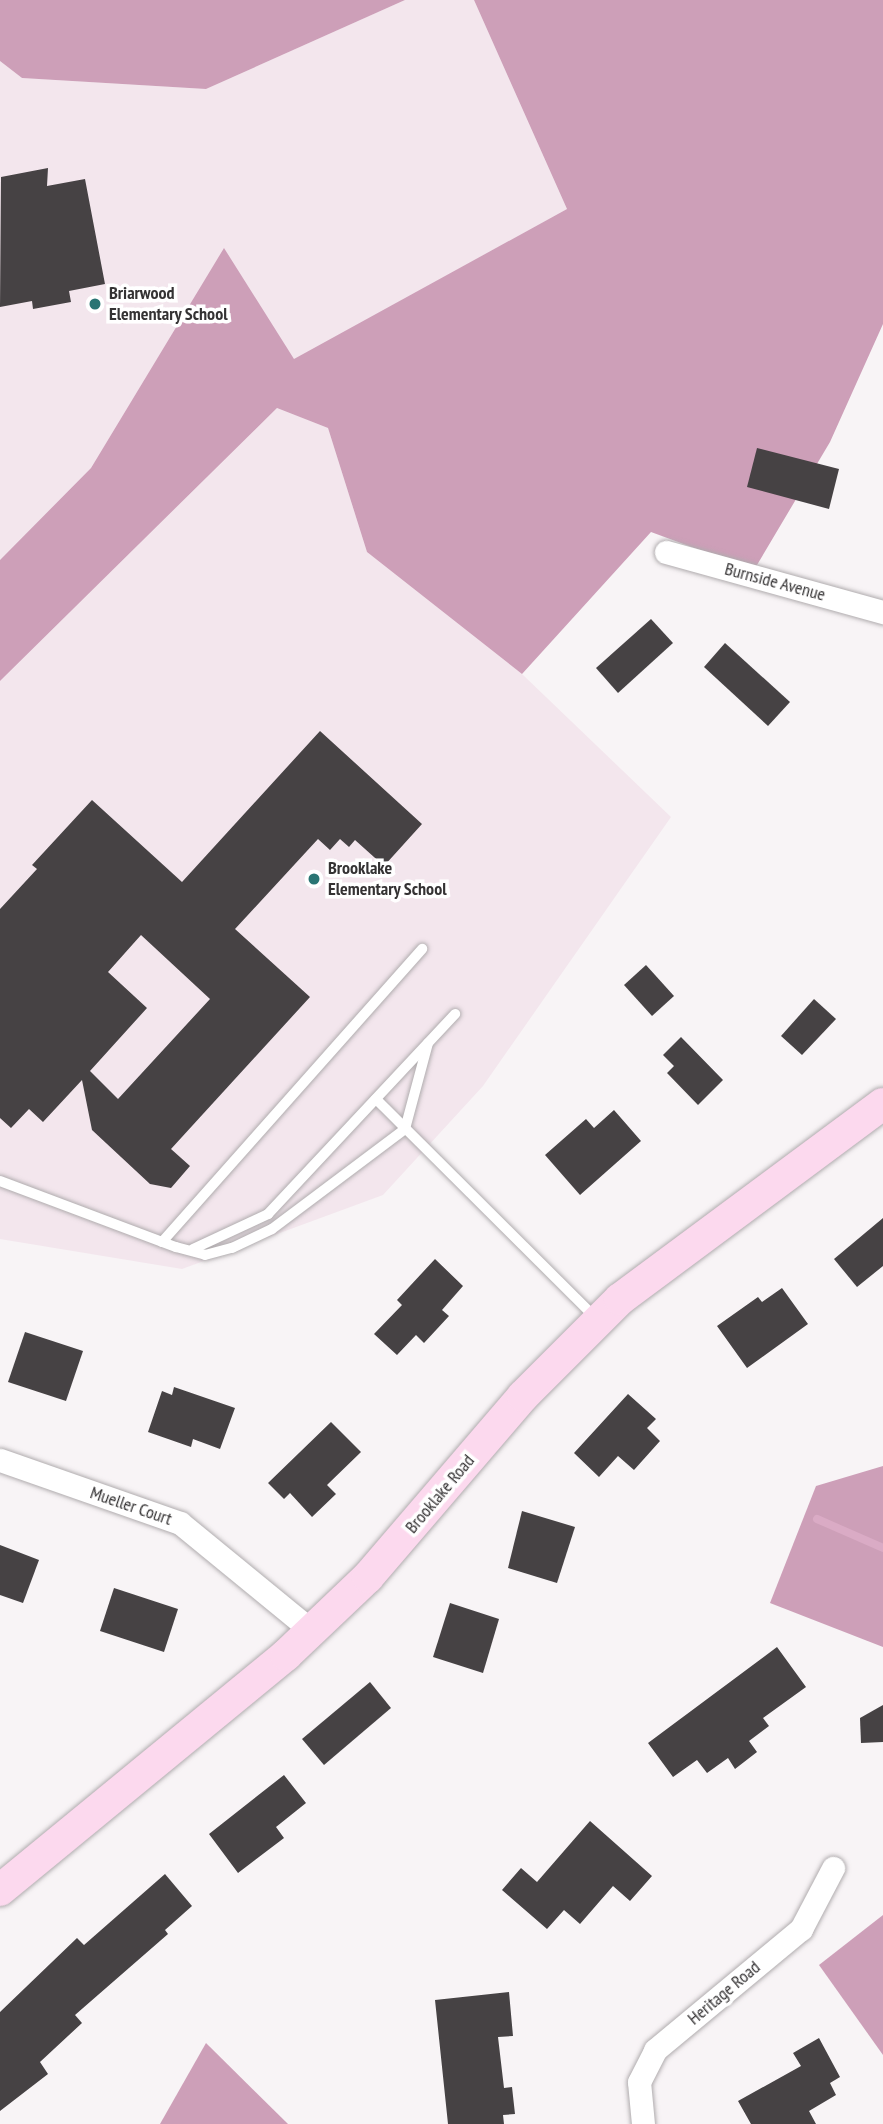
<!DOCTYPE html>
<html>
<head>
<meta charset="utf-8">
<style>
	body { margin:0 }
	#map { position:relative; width:883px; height:2124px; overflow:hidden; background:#f8f4f6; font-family:"PT Sans Narrow",sans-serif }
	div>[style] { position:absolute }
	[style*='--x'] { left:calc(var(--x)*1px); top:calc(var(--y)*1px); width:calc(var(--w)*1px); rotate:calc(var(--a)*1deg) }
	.built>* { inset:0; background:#f3e6ed }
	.forest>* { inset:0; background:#cd9fb8 }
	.stream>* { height:8px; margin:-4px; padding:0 4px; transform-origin:4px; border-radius:4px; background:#daabc5 }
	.building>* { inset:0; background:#464244 }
	.roads { filter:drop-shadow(0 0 2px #b0acae) drop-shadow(0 0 2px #b0acae) }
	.lane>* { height:10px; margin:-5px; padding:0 5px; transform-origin:5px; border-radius:5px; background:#fff }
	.street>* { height:23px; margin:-11.5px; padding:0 11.5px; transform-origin:11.5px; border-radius:11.5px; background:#fff }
	.secondary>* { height:32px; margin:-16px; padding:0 16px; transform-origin:16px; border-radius:16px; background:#fcd9ee }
	.dots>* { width:19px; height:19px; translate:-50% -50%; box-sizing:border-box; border:4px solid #fff; border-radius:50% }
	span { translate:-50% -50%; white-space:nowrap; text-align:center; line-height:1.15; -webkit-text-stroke:7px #fff; paint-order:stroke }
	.poi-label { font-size:18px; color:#343233; font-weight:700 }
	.left { translate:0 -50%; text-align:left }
	.street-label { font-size:18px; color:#343233 }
</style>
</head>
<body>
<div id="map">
	<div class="built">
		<div style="clip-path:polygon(405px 0,474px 0,567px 209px,294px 360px,224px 249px,91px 468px,0 560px,0 61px,22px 78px,206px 89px)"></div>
		<div style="clip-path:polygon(277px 408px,328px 428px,367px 552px,522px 674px,671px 817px,483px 1086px,383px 1195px,182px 1269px,0 1239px,0 681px)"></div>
	</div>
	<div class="forest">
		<div style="clip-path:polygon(0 0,405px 0,206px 89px,22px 78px,0 61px)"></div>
		<div style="clip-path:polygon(474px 0,883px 0,883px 324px,830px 442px,754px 570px,651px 532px,522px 674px,367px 552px,328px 428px,277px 408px,0 681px,0 560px,91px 468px,224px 248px,294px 359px,567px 209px)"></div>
		<div style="clip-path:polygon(883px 1466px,883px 1647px,770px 1603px,816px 1486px)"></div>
		<div style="clip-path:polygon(883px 1915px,883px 2055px,819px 1965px)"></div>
		<div style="clip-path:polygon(206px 2043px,288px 2124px,160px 2124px)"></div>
	</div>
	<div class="stream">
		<div style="--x:817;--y:1519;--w:72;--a:23.7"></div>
	</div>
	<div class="building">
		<div style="clip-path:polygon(48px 168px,47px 186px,85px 179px,105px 284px,69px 291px,71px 302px,33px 309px,32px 301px,0 307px,1px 177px)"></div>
		<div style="clip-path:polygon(757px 448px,839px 469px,829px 509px,747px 487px)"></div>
		<div style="clip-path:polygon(651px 619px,673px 643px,618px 693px,596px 668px)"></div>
		<div style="clip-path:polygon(725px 643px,790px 702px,768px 726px,704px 667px)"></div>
		<div style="clip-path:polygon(evenodd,320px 731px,422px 824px,384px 866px,355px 840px,349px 847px,340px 839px,330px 850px,318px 839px,235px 929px,310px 997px,171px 1149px,190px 1166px,171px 1188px,150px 1184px,92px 1130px,82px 1080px,43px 1122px,29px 1109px,11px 1128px,0 1118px,0 909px,37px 869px,32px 865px,92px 800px,182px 882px,320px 731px,141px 935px,210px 999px,118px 1099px,90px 1071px,147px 1008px,108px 972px,141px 935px)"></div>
		<div style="clip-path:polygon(646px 965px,674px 996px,652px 1016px,624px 985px)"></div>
		<div style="clip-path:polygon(814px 999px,836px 1019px,802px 1055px,781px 1036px)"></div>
		<div style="clip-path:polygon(681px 1037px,723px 1080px,698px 1105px,667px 1073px,674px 1066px,663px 1055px)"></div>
		<div style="clip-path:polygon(614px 1110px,641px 1141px,580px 1195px,545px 1155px,586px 1119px,594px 1128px)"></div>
		<div style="clip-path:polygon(883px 1218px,883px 1266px,857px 1287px,834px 1259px)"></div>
		<div style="clip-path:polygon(435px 1259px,463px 1286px,442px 1310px,449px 1316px,424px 1343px,416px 1335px,397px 1355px,374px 1334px,402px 1305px,397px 1300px)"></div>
		<div style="clip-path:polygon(782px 1288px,808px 1324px,747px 1368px,717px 1326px,758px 1297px,762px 1302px)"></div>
		<div style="clip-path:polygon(25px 1332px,83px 1351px,66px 1401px,8px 1382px)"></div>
		<div style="clip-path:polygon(174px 1387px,235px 1408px,220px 1449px,193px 1439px,191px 1447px,148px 1432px,162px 1391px,172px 1395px)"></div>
		<div style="clip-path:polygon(628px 1394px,656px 1419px,647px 1428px,660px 1441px,634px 1470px,618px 1456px,599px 1477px,574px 1453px)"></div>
		<div style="clip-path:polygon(331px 1422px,361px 1452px,327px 1485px,336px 1494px,312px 1517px,290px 1493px,284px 1499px,268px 1483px)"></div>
		<div style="clip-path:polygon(522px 1511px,575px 1527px,557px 1583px,508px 1568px)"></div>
		<div style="clip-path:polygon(0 1545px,39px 1560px,23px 1603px,0 1595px)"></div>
		<div style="clip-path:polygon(114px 1588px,178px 1609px,164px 1652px,100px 1631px)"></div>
		<div style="clip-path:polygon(450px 1603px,499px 1619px,483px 1673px,433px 1657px)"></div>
		<div style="clip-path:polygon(777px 1647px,806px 1687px,763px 1718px,769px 1726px,749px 1741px,757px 1752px,735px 1769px,728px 1758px,707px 1773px,697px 1760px,673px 1777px,648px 1743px)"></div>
		<div style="clip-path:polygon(370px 1682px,391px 1708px,324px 1765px,302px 1739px)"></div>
		<div style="clip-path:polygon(883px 1705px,883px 1742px,861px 1743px,860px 1718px)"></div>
		<div style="clip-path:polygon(284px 1775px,306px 1803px,276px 1827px,284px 1838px,238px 1873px,209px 1834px)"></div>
		<div style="clip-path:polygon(590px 1821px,652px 1876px,630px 1901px,613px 1886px,580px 1924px,564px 1910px,547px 1929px,502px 1890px,521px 1868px,537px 1882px)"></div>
		<div style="clip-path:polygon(165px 1874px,192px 1906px,165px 1930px,168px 1934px,75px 2015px,82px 2023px,40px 2062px,48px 2074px,0 2111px,0 2012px,77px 1938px,84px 1945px)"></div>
		<div style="clip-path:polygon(509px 1992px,513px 2036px,498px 2037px,504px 2088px,512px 2087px,515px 2114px,503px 2115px,504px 2124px,448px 2124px,435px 2000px)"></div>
		<div style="clip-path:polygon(819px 2038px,840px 2077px,830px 2083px,836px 2095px,809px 2111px,816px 2124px,751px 2124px,738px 2101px,801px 2066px,793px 2053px)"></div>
	</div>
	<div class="roads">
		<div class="lane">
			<div style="--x:376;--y:1099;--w:312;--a:44.9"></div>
			<div style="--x:0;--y:1181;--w:188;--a:20.6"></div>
			<div style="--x:176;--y:1247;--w:30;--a:15"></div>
			<div style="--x:205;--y:1255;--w:28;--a:-15"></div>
			<div style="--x:232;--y:1248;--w:44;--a:-25.4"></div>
			<div style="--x:272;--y:1229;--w:166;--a:-36.9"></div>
			<div style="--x:405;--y:1129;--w:89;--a:-75"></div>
			<div style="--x:162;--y:1242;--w:392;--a:-48.4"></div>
			<div style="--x:193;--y:1249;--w:83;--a:-25"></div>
			<div style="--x:268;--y:1214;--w:274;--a:-46.9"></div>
		</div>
		<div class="street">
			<div style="--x:666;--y:552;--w:225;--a:15.5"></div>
			<div style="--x:0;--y:1460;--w:191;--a:19.3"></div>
			<div style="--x:180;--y:1523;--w:171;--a:39.3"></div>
			<div style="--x:643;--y:2124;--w:42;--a:-95.4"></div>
			<div style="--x:639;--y:2082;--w:36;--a:-63"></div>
			<div style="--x:655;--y:2050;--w:190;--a:-39.7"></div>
			<div style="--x:801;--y:1929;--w:69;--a:-62.3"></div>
		</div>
		<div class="secondary">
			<div style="--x:0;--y:1890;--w:370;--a:-39.4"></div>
			<div style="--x:286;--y:1655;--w:113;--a:-43.6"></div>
			<div style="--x:368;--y:1577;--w:238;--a:-49.4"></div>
			<div style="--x:523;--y:1396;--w:137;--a:-45"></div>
			<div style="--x:620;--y:1299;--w:327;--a:-36.6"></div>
		</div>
	</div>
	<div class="dots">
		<div style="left:95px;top:304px;background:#297473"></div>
		<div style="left:314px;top:879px;background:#297473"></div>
	</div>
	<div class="poi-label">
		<span class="left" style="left:109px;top:304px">Briarwood<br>Elementary School</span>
		<span class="left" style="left:328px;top:879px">Brooklake<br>Elementary School</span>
	</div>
	<div class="street-label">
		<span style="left:775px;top:582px;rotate:15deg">Burnside Avenue</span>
		<span style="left:440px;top:1494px;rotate:-50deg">Brooklake Road</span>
		<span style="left:131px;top:1506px;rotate:19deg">Mueller Court</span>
		<span style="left:724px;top:1993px;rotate:-40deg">Heritage Road</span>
	</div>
</div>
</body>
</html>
